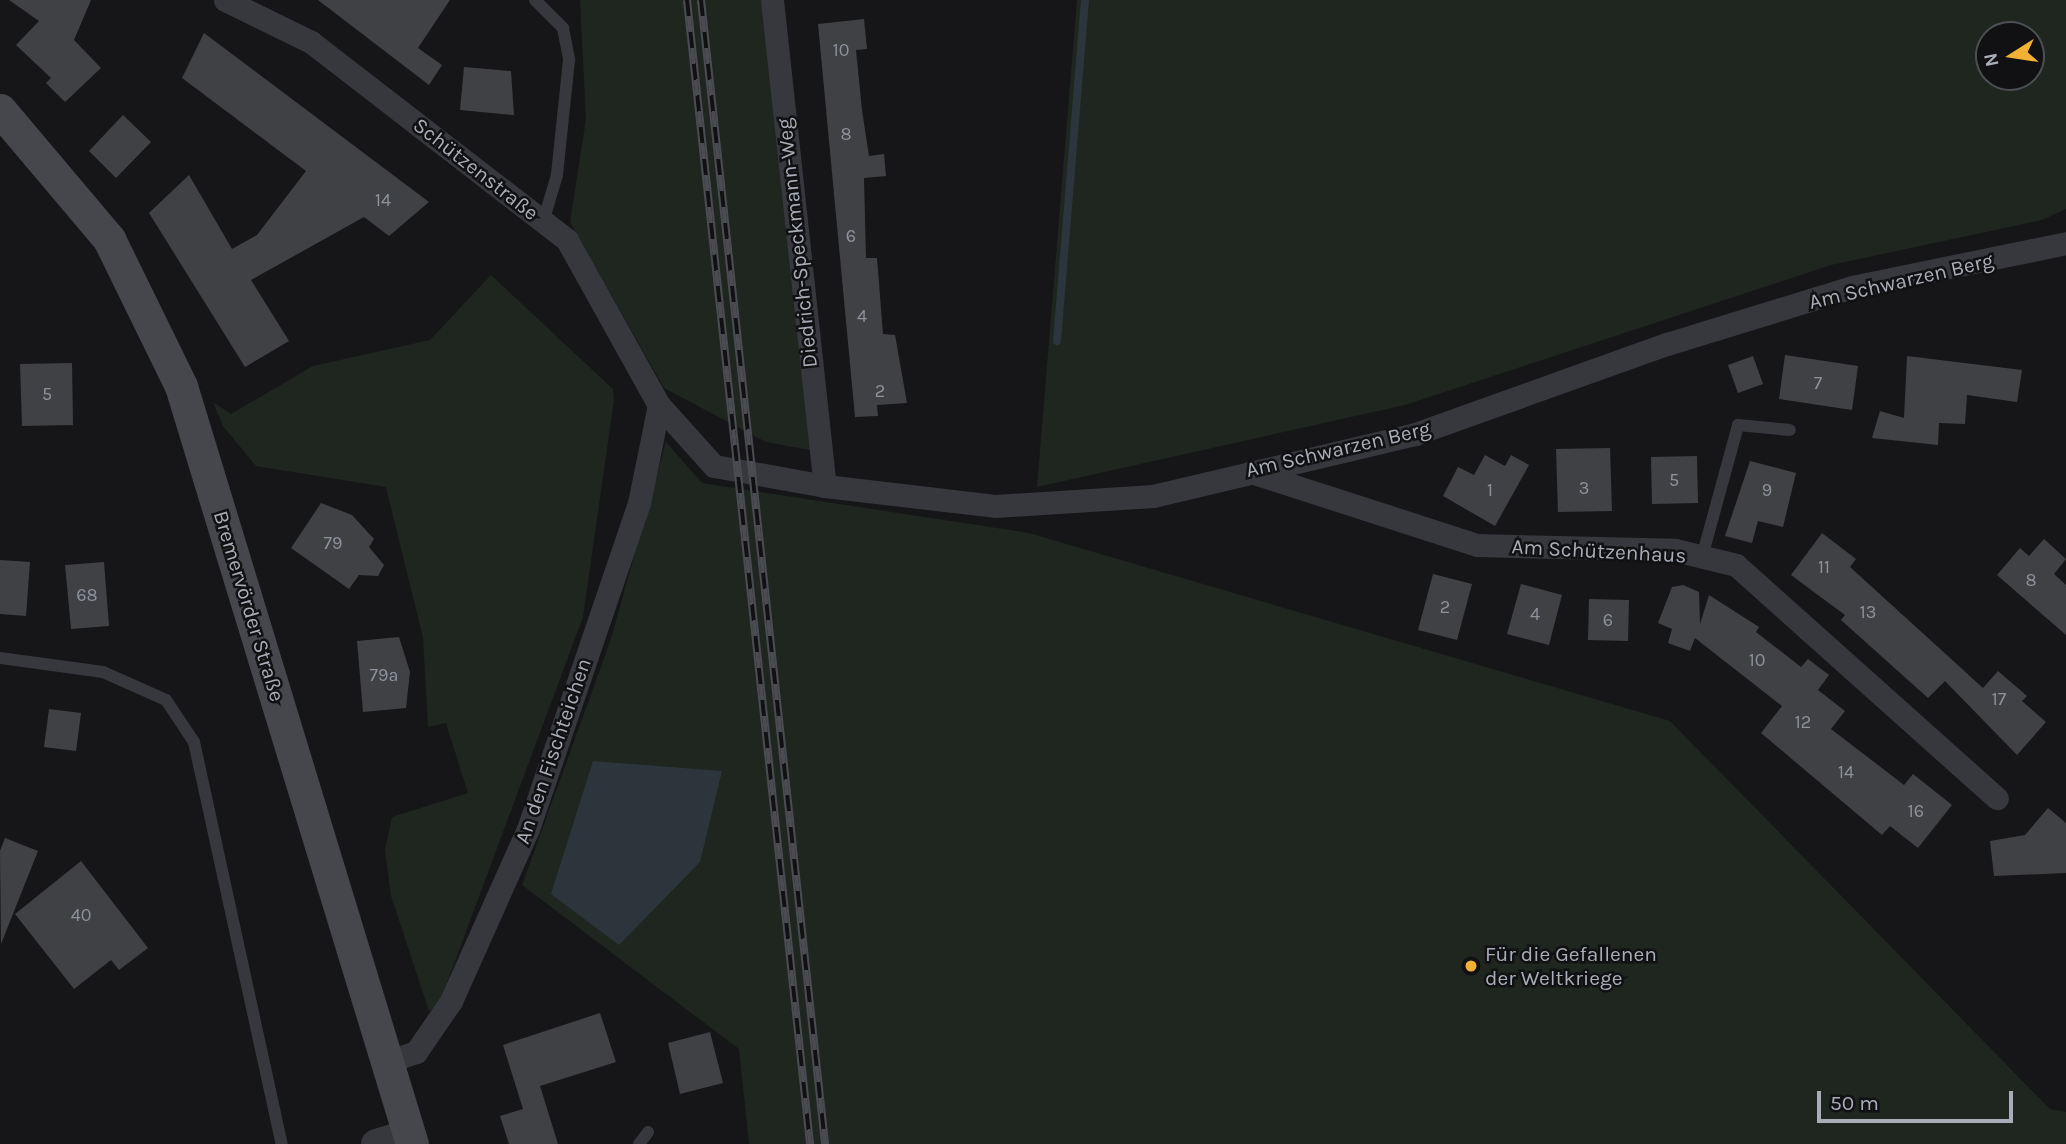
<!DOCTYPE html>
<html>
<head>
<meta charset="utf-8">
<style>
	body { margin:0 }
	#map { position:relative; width:2066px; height:1144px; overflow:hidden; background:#161618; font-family:Karla,sans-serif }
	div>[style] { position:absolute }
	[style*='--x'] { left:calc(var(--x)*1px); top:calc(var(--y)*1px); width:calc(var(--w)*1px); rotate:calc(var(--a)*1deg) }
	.green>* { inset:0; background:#1e261f }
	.water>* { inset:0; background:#2c353c }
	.stream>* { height:8px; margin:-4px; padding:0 4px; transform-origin:4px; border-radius:4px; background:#2c353c }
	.building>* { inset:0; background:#404145 }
	.service>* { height:12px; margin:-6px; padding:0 6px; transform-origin:6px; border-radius:6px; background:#37383d }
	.minor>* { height:23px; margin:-11.5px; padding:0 11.5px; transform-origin:11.5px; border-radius:11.5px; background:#37383d }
	.tertiary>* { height:30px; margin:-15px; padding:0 15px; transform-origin:15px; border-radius:15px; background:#37383d }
	.secondary>* { height:33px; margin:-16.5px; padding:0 16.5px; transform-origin:16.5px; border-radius:16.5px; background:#45474d }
	.rail>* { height:8px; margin-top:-4px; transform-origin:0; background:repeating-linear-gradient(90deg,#111113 0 16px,#4a4c52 0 32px); box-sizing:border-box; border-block:2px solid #4a4c52 }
	.dots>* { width:19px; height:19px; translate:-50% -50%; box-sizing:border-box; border:4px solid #111113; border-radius:50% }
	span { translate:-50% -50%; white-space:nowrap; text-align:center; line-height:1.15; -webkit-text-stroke:5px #111113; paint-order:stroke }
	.number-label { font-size:18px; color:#8e929b }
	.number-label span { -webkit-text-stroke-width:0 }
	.street-label { font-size:21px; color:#a8adb8 }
	.poi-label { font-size:21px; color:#a8adb8 }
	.left { translate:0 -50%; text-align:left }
	.north { position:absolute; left:1975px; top:21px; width:70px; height:70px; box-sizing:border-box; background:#111113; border:2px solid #4d4f55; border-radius:50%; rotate:258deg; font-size:19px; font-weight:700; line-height:28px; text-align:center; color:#a8adb8 }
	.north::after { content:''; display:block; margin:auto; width:24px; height:32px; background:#f2b134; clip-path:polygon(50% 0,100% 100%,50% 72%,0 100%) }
	.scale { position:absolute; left:1817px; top:1091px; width:196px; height:32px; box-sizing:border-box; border:4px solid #a8adb8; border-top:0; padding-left:9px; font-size:21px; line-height:24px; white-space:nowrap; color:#a8adb8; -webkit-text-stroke:5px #111113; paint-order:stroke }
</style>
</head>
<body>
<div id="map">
	<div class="green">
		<div style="clip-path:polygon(580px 0,767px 0,815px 451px,766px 442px,664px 388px,570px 222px,586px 119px)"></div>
		<div style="clip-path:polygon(evenodd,1077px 0,2066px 0,2066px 209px,2042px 220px,1831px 265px,1405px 405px,1037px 487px,1077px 0,1989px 35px,2031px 35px,2031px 77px,1989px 77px,1989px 35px)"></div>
		<div style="clip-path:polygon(491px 275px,613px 389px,614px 400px,583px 617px,438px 1007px,429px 1011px,391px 896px,385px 850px,392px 817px,468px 793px,446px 723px,428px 727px,423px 638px,386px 487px,256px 466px,223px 426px,213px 402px,231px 414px,313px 366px,430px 340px)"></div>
		<div style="clip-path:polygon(666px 442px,702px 483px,1029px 533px,1670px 721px,2050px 1109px,2066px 1112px,2066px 1144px,749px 1144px,739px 1049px,522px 885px,610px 642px)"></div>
	</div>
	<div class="water">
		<div style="clip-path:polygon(593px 761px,722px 771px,700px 862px,619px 945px,551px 894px)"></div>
	</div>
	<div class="stream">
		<div style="--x:1057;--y:341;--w:342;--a:-85.3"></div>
	</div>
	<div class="building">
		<div style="clip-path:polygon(9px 0,91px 0,74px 40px,101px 68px,65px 102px,46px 83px,51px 78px,16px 45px,39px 21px)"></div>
		<div style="clip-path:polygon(318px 0,450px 0,418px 48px,442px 65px,429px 85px)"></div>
		<div style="clip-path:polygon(864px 19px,867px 49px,856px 50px,862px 110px,869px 156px,884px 154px,886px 176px,864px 178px,866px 258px,877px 258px,883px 334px,895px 335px,907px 403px,877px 405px,878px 416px,855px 417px,818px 24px)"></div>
		<div style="clip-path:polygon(204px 33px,429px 202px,389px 236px,364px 217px,251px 280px,289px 341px,245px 367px,149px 213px,189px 175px,232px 249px,257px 235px,306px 171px,182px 78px)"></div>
		<div style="clip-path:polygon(464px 67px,511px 71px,514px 115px,460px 110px)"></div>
		<div style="clip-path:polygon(123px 115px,151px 142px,116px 178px,89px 151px)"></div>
		<div style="clip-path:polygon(1785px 355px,1858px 366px,1852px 410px,1779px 399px)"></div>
		<div style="clip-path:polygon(1753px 356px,1763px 384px,1738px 393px,1728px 365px)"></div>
		<div style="clip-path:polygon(1907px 356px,2022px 370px,2017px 402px,1967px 395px,1965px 424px,1939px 423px,1938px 445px,1872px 438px,1880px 411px,1904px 418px)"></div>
		<div style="clip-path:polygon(72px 363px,73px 425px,22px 426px,20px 364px)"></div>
		<div style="clip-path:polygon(1610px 448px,1612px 511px,1558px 512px,1556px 449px)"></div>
		<div style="clip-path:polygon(1485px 455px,1505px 466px,1511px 455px,1529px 465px,1495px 526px,1443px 496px,1458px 467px,1474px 475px)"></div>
		<div style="clip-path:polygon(1697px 456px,1698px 503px,1652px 504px,1651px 457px)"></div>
		<div style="clip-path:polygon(1750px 461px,1796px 473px,1783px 527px,1758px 521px,1752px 543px,1725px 536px)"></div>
		<div style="clip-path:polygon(321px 503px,352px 515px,374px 539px,369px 547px,384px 565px,378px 576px,359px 575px,349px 589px,291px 548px)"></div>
		<div style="clip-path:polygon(1822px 533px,1856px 559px,1850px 567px,1983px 688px,1998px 671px,2027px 696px,2022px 701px,2046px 722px,2017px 755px,1945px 681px,1928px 698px,1841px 620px,1845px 615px,1791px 575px)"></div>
		<div style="clip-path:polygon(2044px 539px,2066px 559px,2054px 574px,2066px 585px,2066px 635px,1997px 575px,2020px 548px,2029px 556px)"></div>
		<div style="clip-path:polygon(0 560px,30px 562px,26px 616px,0 614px)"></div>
		<div style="clip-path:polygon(104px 562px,109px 626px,71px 629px,65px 565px)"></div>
		<div style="clip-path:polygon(1433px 574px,1472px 584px,1457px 640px,1418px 630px)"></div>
		<div style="clip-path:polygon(1521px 584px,1562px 595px,1549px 645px,1507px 634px)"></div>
		<div style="clip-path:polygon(1683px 585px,1699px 592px,1700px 624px,1709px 595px,1759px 627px,1756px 632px,1801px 667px,1808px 659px,1829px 675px,1818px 690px,1845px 711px,1831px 729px,1904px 785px,1913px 774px,1952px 805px,1918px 848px,1890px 826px,1882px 835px,1761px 733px,1782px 706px,1695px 638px,1690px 651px,1668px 643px,1672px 629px,1658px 623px,1672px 587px)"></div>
		<div style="clip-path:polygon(1589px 599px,1629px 600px,1628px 641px,1588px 640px)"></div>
		<div style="clip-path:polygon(399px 637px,410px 672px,406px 708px,363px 712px,357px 641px)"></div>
		<div style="clip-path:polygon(49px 709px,81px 713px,76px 751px,44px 747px)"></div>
		<div style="clip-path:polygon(2048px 808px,2066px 823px,2066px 873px,1994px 876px,1990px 841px,2025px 835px)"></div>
		<div style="clip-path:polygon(5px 838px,38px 851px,1px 944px,0 851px)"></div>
		<div style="clip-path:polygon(81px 861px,148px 948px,119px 970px,111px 960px,74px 989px,15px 914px)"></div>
		<div style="clip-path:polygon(600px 1013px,616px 1062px,540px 1086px,558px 1144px,509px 1144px,500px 1116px,523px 1109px,503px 1045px)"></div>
		<div style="clip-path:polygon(710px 1032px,723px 1083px,680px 1094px,668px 1043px)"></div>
	</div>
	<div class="service">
		<div style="--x:535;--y:0;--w:40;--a:45"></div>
		<div style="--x:563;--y:28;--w:33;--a:79"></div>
		<div style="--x:569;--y:60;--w:116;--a:96"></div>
		<div style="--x:557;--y:175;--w:49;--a:106.6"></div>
		<div style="--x:1702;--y:557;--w:137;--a:-74.7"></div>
		<div style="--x:1738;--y:425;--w:52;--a:5.5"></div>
		<div style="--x:0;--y:658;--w:104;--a:7.7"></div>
		<div style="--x:103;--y:672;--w:69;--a:24"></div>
		<div style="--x:166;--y:700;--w:50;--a:56.3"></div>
		<div style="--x:194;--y:742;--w:412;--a:77.7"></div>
		<div style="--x:639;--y:1144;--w:15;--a:-53"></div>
	</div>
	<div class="minor">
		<div style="--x:225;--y:0;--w:96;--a:26"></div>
		<div style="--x:311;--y:42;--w:324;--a:37.7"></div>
		<div style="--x:567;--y:240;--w:189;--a:60.9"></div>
		<div style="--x:659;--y:405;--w:82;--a:48"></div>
		<div style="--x:714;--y:466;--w:113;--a:10.2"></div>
		<div style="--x:825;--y:486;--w:171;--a:6.7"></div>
		<div style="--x:995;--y:506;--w:158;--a:-3.6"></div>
		<div style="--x:1153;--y:496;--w:269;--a:-13.3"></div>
		<div style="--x:1415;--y:434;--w:268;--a:-19.7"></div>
		<div style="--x:1667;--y:344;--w:194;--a:-17.1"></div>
		<div style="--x:1852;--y:287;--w:218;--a:-11.6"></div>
		<div style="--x:772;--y:0;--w:489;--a:83.8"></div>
		<div style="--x:1251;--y:472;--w:237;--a:17.9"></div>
		<div style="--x:1477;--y:545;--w:198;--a:1.4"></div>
		<div style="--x:1675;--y:550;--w:63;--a:13.8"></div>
		<div style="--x:1736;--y:565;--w:350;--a:41.8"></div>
		<div style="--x:387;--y:1062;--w:31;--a:-19"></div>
		<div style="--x:416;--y:1052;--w:62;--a:-55.5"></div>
		<div style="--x:451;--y:1001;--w:188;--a:-65.9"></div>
		<div style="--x:528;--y:829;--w:344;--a:-71.2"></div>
		<div style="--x:639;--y:503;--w:100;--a:-78.5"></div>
	</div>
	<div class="tertiary">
		<div style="--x:376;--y:1144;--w:34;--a:-17"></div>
	</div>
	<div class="secondary">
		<div style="--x:0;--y:110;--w:169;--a:49.8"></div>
		<div style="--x:109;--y:239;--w:164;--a:63.9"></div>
		<div style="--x:181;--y:386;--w:792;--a:73.05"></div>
	</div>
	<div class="rail">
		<div style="--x:687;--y:0;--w:1151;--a:83.86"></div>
		<div style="--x:701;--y:0;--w:1151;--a:83.81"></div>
	</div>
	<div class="dots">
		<div style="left:1471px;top:966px;background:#f2b134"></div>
	</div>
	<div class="number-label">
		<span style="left:841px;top:50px">10</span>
		<span style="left:846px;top:134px">8</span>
		<span style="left:383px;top:200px">14</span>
		<span style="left:851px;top:236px">6</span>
		<span style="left:862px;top:316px">4</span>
		<span style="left:1818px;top:383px">7</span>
		<span style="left:880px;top:391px">2</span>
		<span style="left:47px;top:394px">5</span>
		<span style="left:1674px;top:480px">5</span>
		<span style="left:1584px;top:488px">3</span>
		<span style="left:1490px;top:490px">1</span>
		<span style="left:1767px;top:490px">9</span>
		<span style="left:333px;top:543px">79</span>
		<span style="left:1824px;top:567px">11</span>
		<span style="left:2031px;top:580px">8</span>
		<span style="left:87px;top:595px">68</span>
		<span style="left:1445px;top:607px">2</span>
		<span style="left:1868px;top:612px">13</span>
		<span style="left:1535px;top:614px">4</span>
		<span style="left:1608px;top:620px">6</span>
		<span style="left:1757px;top:660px">10</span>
		<span style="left:384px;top:675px">79a</span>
		<span style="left:1999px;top:699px">17</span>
		<span style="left:1803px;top:722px">12</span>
		<span style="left:1846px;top:772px">14</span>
		<span style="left:1916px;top:811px">16</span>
		<span style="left:81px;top:915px">40</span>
	</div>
	<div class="street-label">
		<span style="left:476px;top:169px;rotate:38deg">Schützenstraße</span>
		<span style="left:797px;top:243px;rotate:-96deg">Diedrich-Speckmann-Weg</span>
		<span style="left:1901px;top:281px;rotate:-13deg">Am Schwarzen Berg</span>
		<span style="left:1338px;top:449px;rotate:-13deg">Am Schwarzen Berg</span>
		<span style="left:1599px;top:551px;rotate:3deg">Am Schützenhaus</span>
		<span style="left:249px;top:606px;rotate:73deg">Bremervörder Straße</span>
		<span style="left:553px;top:751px;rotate:-71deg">An den Fischteichen</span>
	</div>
	<div class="poi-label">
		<span class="left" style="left:1485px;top:966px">Für die Gefallenen<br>der Weltkriege</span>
	</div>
	<div class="north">N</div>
	<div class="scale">50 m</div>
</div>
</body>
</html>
